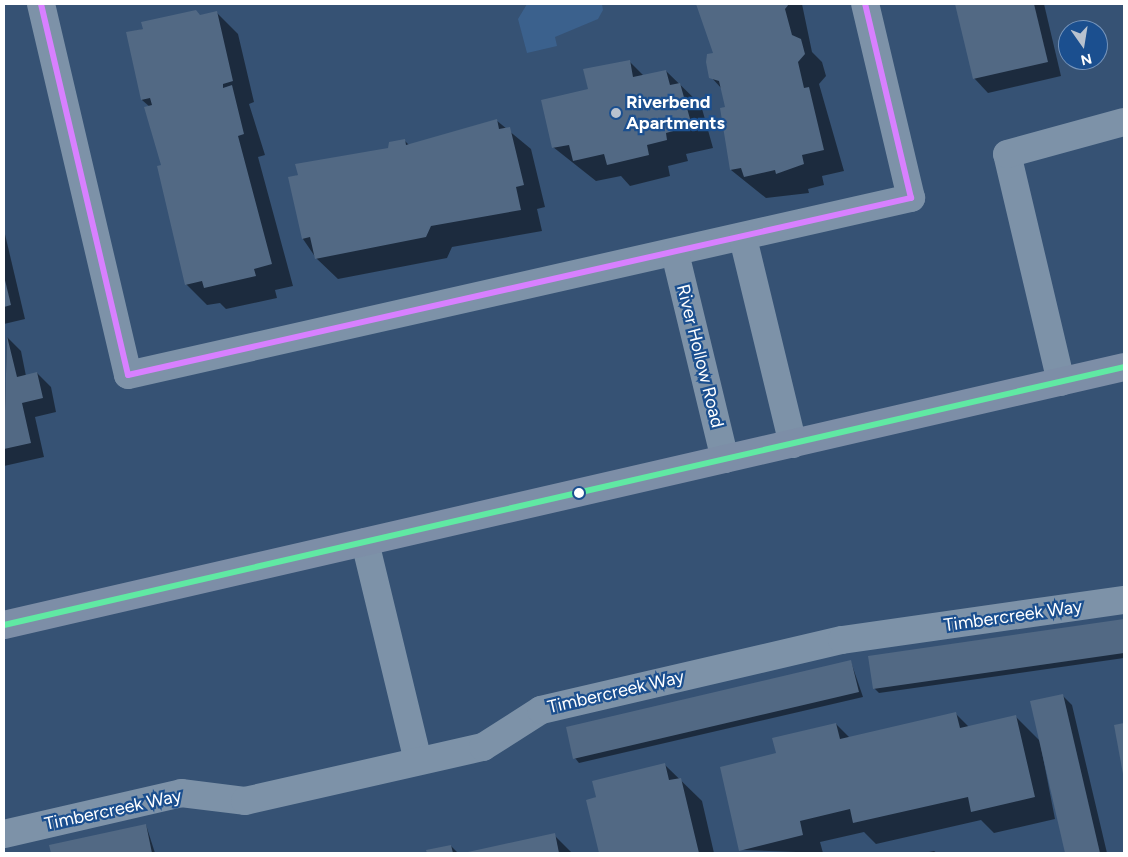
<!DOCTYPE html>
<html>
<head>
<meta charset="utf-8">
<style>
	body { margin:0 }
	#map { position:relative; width:1128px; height:857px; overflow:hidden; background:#365274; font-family:Figtree,sans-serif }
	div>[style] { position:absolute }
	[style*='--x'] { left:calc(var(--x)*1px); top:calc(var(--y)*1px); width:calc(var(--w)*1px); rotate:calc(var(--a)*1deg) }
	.water>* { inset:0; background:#3b618d }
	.shadow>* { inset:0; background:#0007 }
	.building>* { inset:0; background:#526984 }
	.minor>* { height:28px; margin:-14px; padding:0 14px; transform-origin:14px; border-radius:14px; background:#7d92a8 }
	.major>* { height:28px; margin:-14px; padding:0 14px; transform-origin:14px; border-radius:14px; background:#7d8ea7 }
	.bus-1>* { height:6px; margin:-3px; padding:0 3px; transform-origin:3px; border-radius:3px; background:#d880ff }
	.bus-2>* { height:6px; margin:-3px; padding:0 3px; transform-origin:3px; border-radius:3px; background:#60e9a3 }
	.dots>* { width:14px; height:14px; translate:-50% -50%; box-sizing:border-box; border:2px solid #1b4f8f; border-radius:50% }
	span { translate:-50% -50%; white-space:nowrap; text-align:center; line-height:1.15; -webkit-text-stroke:4.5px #1b4f8f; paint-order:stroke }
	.poi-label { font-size:18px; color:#fff; font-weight:700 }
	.left { translate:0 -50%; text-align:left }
	.street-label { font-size:18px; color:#fff }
	.frame { position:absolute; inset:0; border:5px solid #fff; pointer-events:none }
	.north { position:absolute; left:1058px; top:20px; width:50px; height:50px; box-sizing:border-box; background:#1b4f8f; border:1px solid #7695bc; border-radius:50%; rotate:167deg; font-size:14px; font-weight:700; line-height:20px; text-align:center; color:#fff }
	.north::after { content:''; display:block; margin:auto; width:18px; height:22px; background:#b9c2ce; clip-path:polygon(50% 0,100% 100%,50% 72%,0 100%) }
</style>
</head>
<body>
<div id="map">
	<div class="water">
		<div style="clip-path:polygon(527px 4px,602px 4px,603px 10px,598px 19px,555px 37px,557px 46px,527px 53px,518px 19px)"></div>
	</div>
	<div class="shadow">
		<div style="clip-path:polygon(697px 4px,802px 4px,812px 52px,822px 62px,826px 76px,819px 84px,844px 171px,822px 176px,824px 185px,808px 189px,809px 193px,766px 198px,731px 170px,726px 108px,722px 89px,711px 77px,715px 54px)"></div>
		<div style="clip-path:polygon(956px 4px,1044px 4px,1061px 76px,988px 93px,974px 78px)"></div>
		<div style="clip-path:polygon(216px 12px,238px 34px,254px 102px,249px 104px,265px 155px,258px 157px,293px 286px,275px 290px,277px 298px,226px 309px,220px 303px,207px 305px,186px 284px,150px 107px,142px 100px,127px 33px)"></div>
		<div style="clip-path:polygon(629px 61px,644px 76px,666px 71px,701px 105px,713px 148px,686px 154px,688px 161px,668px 166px,670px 176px,630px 186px,621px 176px,596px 181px,553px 147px,589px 90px)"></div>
		<div style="clip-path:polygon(496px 120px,531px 149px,545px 207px,537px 209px,542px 231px,452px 247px,447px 258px,338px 279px,316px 258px,303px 239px,289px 178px,389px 149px,404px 140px,409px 145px)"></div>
		<div style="clip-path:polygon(4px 230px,25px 319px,4px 324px)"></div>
		<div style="clip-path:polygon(7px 337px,21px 351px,26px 376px,37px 373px,51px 387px,56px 412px,35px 417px,44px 457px,4px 466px)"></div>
		<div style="clip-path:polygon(1124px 621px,1124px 658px,879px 693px,874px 688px,870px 657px)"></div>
		<div style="clip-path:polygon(851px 662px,863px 697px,579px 763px,575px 758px)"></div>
		<div style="clip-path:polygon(1062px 695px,1072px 705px,1107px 853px,1066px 853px,1040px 742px,1055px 819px,994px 833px,981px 820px,876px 844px,864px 832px,820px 842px,823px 853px,740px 850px,777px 754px,836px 724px,850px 738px,956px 714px,969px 727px,1015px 716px,1040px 741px)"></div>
		<div style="clip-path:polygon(665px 765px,702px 801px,714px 853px,600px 853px,588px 801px)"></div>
		<div style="clip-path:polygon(146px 825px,155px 853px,52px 853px,51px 846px)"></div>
		<div style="clip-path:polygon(554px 835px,572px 853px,473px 853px)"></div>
		<div style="clip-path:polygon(451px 846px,458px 853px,428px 853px,428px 851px)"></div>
		<div style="clip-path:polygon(934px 851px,937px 853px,924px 853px)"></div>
	</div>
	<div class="building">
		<div style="clip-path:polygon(696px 4px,789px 4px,785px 9px,792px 35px,801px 39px,805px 54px,798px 62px,804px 88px,809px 87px,824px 150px,802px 155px,804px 164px,776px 174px,775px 170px,744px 177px,741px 168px,730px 170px,720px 108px,725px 107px,719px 81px,709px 78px,706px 62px,707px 54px,713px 53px)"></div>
		<div style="clip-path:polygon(955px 4px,1034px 4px,1048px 62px,973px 79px)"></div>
		<div style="clip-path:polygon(196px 10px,200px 15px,217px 11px,233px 81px,223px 84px,223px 88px,232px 85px,244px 134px,238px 136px,272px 264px,254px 269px,256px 276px,204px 288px,202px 281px,185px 285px,157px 166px,161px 165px,144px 107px,152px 105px,150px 98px,141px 100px,126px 32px,143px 29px,141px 22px)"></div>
		<div style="clip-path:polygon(630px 60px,633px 77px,666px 70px,670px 85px,680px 83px,692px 126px,666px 133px,667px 140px,647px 145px,649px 155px,607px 165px,604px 154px,573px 161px,569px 145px,552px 148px,541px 100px,588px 89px,583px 69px)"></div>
		<div style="clip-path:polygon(497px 119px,499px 129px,510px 127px,524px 185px,516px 187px,521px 210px,431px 226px,426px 237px,315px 259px,310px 237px,302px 239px,288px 177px,298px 175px,295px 164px,388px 148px,389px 142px,405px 139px,406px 145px)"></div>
		<div style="clip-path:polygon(4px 276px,11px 305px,4px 307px)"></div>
		<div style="clip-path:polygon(7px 336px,17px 377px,37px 372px,43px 398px,22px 403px,31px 443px,4px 449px)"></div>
		<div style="clip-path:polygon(1124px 619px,1124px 653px,873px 689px,868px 656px)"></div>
		<div style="clip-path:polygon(851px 660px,859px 692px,573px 759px,566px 727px)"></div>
		<div style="clip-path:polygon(1063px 694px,1100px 853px,1065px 853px,1030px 701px)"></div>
		<div style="clip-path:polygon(956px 712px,960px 728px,1016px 715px,1035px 797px,971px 812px,968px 797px,853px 823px,850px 809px,800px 821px,803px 835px,739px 851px,720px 767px,776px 753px,772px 738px,836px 723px,840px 739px)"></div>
		<div style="clip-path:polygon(1124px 723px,1124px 774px,1123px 774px,1114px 725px)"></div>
		<div style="clip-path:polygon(665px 763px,669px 780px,681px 778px,699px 853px,599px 853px,586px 800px,596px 797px,592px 781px)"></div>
		<div style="clip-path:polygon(146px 824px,152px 853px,51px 853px,49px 845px)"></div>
		<div style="clip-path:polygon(555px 833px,559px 853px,469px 853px,468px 852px)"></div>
		<div style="clip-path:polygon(451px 845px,453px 853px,427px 853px,426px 850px)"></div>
	</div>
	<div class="minor">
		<div style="--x:41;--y:4;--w:381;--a:76.8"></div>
		<div style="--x:128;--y:375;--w:803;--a:-12.74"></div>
		<div style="--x:911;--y:198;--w:199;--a:-103.3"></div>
		<div style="--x:743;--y:238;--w:212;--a:76.4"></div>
		<div style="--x:675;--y:253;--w:212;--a:76.4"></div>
		<div style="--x:1061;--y:382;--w:234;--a:-103.3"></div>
		<div style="--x:1007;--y:154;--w:121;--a:-15.3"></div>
		<div style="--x:365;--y:542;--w:225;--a:76.4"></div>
		<div style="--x:4;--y:834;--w:182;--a:-13"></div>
		<div style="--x:181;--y:793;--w:64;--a:7.1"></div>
		<div style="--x:245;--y:801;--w:244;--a:-12.8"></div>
		<div style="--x:483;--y:747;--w:69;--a:-32.5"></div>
		<div style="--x:541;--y:710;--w:309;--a:-13.1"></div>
		<div style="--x:842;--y:640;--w:285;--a:-8.1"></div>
	</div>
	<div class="major">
		<div style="--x:4;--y:625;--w:1149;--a:-12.97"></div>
	</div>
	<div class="bus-1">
		<div style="--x:41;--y:4;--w:381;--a:76.8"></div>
		<div style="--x:128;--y:375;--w:803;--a:-12.74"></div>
		<div style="--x:911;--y:198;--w:199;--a:-103.3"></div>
	</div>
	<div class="bus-2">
		<div style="--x:4;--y:625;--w:1149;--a:-12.97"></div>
	</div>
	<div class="dots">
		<div style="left:616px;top:113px;background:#b9c2ce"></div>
		<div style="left:579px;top:493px;background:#fff"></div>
	</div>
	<div class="poi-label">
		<span class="left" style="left:626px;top:113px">Riverbend<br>Apartments</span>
	</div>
	<div class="street-label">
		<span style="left:700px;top:356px;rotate:76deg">River Hollow Road</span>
		<span style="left:1013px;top:616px;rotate:-8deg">Timbercreek Way</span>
		<span style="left:616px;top:692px;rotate:-13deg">Timbercreek Way</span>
		<span style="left:113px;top:810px;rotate:-12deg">Timbercreek Way</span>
	</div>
	<div class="frame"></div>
	<div class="north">N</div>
</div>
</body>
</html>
